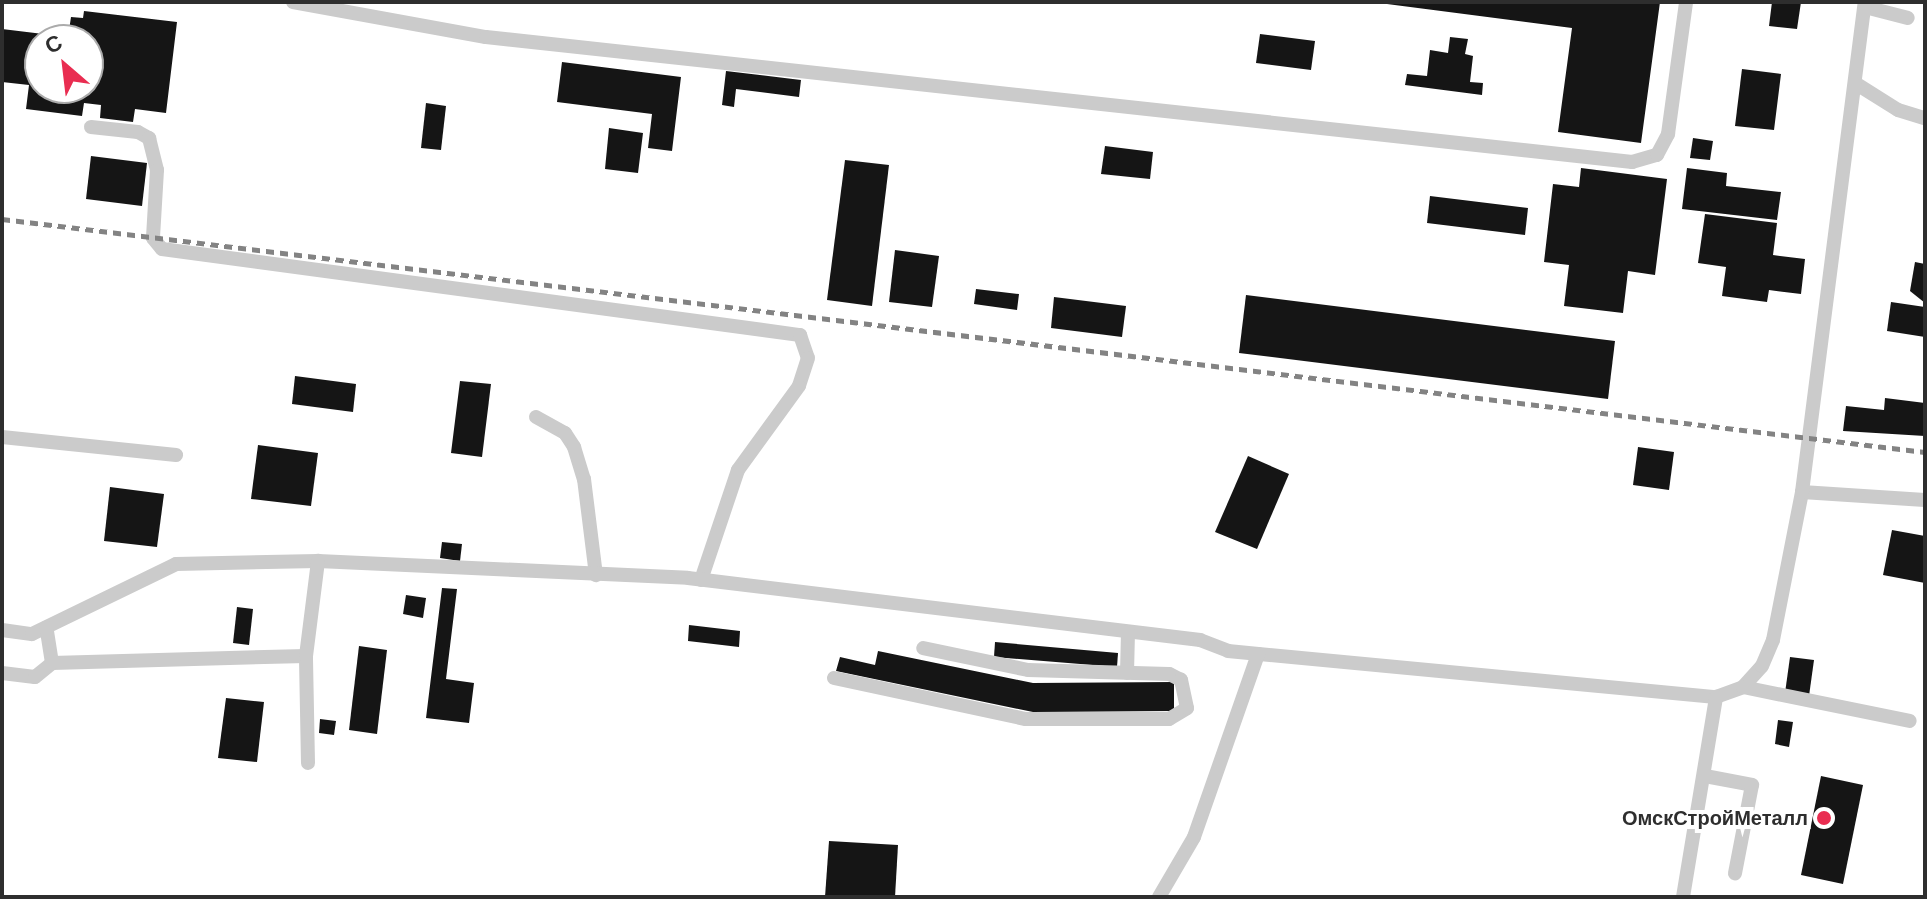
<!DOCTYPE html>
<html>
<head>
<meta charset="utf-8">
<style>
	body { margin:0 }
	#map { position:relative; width:1927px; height:899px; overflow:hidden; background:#fff; font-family:"DM Sans",sans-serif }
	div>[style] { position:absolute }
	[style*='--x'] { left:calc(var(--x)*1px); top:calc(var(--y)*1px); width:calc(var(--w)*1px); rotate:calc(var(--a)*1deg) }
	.building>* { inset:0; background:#151515 }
	.minor>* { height:14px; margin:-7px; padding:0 7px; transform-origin:7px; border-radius:7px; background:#cbcbcb }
	.rail>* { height:5px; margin-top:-2.5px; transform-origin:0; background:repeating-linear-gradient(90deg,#838383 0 8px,transparent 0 14px) }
	.dots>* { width:22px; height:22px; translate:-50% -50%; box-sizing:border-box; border:4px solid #fff; border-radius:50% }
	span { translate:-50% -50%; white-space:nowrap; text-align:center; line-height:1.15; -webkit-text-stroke:8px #fff; paint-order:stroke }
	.poi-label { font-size:20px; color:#2e2e2e; font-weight:700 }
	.right { translate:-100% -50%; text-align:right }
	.frame { position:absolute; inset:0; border:4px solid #2e2e2e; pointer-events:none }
	.north { position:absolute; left:24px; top:24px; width:80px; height:80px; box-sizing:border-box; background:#fff; border:2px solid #ababab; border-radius:50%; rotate:332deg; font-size:22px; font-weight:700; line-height:32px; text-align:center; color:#2e2e2e }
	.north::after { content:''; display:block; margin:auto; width:28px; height:36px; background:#e92d51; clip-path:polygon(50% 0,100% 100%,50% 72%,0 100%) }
</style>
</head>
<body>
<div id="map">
	<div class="building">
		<div style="clip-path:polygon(1660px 2px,1641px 143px,1558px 132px,1572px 28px,1387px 4px)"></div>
		<div style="clip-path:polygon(1772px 2px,1801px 2px,1797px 29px,1769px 26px)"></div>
		<div style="clip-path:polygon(evenodd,84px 11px,177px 22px,166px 113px,135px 109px,133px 122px,100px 118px,101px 105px,84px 103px,82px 116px,26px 109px,29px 85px,2px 82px,2px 29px,68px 37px,71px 17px,83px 18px,84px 11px,40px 40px,88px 40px,88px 88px,40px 88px,40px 40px)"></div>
		<div style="clip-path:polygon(1260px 34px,1315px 41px,1311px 70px,1256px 63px)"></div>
		<div style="clip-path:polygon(1450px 37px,1468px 39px,1465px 54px,1473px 56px,1470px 82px,1483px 83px,1482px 95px,1405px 85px,1407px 74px,1427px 76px,1430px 50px,1448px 53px)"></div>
		<div style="clip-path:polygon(562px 62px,681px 77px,672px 151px,648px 148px,652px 114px,557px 102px)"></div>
		<div style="clip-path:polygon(1742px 69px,1781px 74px,1774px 130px,1735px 126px)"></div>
		<div style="clip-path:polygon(726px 71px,801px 80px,799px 97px,736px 89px,734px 107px,722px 105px)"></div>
		<div style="clip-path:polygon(426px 103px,446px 106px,441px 150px,421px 148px)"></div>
		<div style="clip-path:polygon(609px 128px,643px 133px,638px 173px,605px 169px)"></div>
		<div style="clip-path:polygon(1693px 138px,1713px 141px,1710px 160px,1690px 158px)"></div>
		<div style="clip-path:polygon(1105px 146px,1153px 152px,1150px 179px,1101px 174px)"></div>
		<div style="clip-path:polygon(91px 156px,147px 163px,142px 206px,86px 199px)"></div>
		<div style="clip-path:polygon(845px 160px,889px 165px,872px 306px,827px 300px)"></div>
		<div style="clip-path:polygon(1581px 168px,1667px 179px,1655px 275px,1628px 271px,1623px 313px,1564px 306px,1569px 265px,1544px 262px,1553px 184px,1579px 187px)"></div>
		<div style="clip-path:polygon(1687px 168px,1727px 173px,1726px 186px,1781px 192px,1777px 220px,1682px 209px)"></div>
		<div style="clip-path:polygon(1430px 196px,1528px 208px,1525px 235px,1427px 223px)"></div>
		<div style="clip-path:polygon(1705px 214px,1777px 223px,1773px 255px,1805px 259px,1801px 294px,1769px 290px,1767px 302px,1722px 296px,1726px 267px,1698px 263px)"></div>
		<div style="clip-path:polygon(895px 250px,939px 256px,932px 307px,889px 302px)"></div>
		<div style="clip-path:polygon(1915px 262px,1925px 264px,1925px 303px,1910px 291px)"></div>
		<div style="clip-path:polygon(976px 289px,1019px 294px,1017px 310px,974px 304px)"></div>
		<div style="clip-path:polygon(1246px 295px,1615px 341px,1608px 399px,1239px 353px)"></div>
		<div style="clip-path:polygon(1054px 297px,1126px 306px,1122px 337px,1051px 328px)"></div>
		<div style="clip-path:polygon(1891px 302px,1925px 307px,1925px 337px,1887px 331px)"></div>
		<div style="clip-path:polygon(295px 376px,356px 384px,353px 412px,292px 404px)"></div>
		<div style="clip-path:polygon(460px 381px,491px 384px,482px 457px,451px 453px)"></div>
		<div style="clip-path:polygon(1885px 398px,1925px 403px,1925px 436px,1843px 431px,1846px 406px,1884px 410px)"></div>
		<div style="clip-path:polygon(258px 445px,318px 453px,311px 506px,251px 499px)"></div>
		<div style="clip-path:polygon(1638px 447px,1674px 452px,1669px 490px,1633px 485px)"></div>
		<div style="clip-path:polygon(1248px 456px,1289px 474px,1257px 549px,1215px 532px)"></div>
		<div style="clip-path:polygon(110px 487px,164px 494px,157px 547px,104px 541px)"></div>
		<div style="clip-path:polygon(1892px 530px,1925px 536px,1925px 583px,1883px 575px)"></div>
		<div style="clip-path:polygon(442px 542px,462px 544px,460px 561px,440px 558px)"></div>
		<div style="clip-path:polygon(442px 588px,457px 589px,446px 679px,474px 683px,469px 723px,426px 718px)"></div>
		<div style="clip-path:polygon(406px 595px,426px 598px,423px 618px,403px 614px)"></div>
		<div style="clip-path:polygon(237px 607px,253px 609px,249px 645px,233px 643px)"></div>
		<div style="clip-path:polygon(689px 625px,740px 631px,739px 647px,688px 641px)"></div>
		<div style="clip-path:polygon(995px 642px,1118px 653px,1117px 667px,994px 657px)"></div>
		<div style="clip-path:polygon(359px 646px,387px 650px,377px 734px,349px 730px)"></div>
		<div style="clip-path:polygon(878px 651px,1033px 683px,1174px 682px,1174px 711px,1033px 712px,836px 671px,840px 657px,875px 665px)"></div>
		<div style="clip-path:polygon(1790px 657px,1814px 660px,1809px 696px,1785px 693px)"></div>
		<div style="clip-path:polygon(226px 698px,264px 702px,257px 762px,218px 758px)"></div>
		<div style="clip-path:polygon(320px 719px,336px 721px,334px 735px,319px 733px)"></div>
		<div style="clip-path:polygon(1778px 720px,1793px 722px,1789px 747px,1775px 744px)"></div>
		<div style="clip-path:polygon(1821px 776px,1863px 785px,1843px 884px,1801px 875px)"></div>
		<div style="clip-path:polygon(829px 841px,898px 845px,895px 897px,825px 897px)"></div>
	</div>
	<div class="minor">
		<div style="--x:293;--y:2;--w:196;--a:10.3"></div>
		<div style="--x:486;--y:37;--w:1153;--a:6.22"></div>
		<div style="--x:1632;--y:162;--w:26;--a:-16"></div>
		<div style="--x:1657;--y:155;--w:24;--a:-62"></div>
		<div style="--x:1668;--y:134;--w:133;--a:-82.2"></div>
		<div style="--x:1865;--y:7;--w:44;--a:14.3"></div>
		<div style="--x:1855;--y:83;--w:51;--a:32.1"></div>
		<div style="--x:1898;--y:110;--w:28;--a:17"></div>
		<div style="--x:91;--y:127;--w:47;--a:6.1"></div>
		<div style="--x:138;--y:132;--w:13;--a:29"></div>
		<div style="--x:149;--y:138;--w:33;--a:76"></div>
		<div style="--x:157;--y:170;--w:68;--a:93.4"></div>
		<div style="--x:153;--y:238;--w:14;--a:51"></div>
		<div style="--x:162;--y:249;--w:644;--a:7.68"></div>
		<div style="--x:800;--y:335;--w:24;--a:71"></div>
		<div style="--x:808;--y:358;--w:29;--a:108"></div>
		<div style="--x:799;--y:386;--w:104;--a:126"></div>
		<div style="--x:738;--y:470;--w:116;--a:108.6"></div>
		<div style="--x:536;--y:417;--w:33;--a:29"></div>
		<div style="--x:565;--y:433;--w:17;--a:57"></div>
		<div style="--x:574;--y:447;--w:34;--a:73"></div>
		<div style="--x:584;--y:479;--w:97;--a:82.9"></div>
		<div style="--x:2;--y:437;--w:175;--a:5.9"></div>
		<div style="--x:1802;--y:492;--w:123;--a:3.7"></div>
		<div style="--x:2;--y:630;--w:30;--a:8"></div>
		<div style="--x:32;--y:634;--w:160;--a:-25.9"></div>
		<div style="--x:176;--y:564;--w:142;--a:-1.2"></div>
		<div style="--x:318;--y:561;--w:370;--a:2.6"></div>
		<div style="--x:688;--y:578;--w:516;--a:6.9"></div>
		<div style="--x:1200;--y:640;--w:30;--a:21"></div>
		<div style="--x:1228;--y:651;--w:490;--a:5.4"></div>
		<div style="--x:1716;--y:697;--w:29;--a:-20"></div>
		<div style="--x:1743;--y:687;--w:28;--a:-48"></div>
		<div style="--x:1762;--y:666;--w:28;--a:-67"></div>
		<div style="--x:1773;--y:640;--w:151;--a:-78.9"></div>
		<div style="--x:1802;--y:492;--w:494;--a:-82.7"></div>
		<div style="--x:52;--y:663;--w:254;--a:-1.6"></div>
		<div style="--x:2;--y:673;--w:33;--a:7"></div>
		<div style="--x:35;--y:677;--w:22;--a:-39"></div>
		<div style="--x:52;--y:663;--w:36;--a:-99"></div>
		<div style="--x:1127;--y:673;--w:41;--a:-88.6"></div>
		<div style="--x:834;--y:678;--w:196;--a:12.1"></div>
		<div style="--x:1026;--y:719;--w:143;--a:0"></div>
		<div style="--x:1169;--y:719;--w:21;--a:-31"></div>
		<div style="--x:1187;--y:708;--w:29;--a:-102"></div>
		<div style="--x:1181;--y:680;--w:13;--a:-153"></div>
		<div style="--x:1169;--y:674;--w:141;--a:-178.4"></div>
		<div style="--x:1028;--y:670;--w:107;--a:-168.2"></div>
		<div style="--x:1743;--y:687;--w:170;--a:11.5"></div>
		<div style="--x:308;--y:763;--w:107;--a:-91.1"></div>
		<div style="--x:306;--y:656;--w:96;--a:-82.8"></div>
		<div style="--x:1705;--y:776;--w:48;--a:10.8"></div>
		<div style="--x:1752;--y:785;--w:90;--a:100.9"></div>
		<div style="--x:1159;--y:897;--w:69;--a:-59.7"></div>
		<div style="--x:1194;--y:837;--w:194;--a:-70.7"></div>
		<div style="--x:1683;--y:897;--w:203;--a:-80.6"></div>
	</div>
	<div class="rail">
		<div style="--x:2;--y:219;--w:1937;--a:6.91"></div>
	</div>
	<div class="dots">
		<div style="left:1824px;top:818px;background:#e92d51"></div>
	</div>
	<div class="poi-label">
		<span class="right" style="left:1808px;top:818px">ОмскСтройМеталл</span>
	</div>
	<div class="frame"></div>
	<div class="north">С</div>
</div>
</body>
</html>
